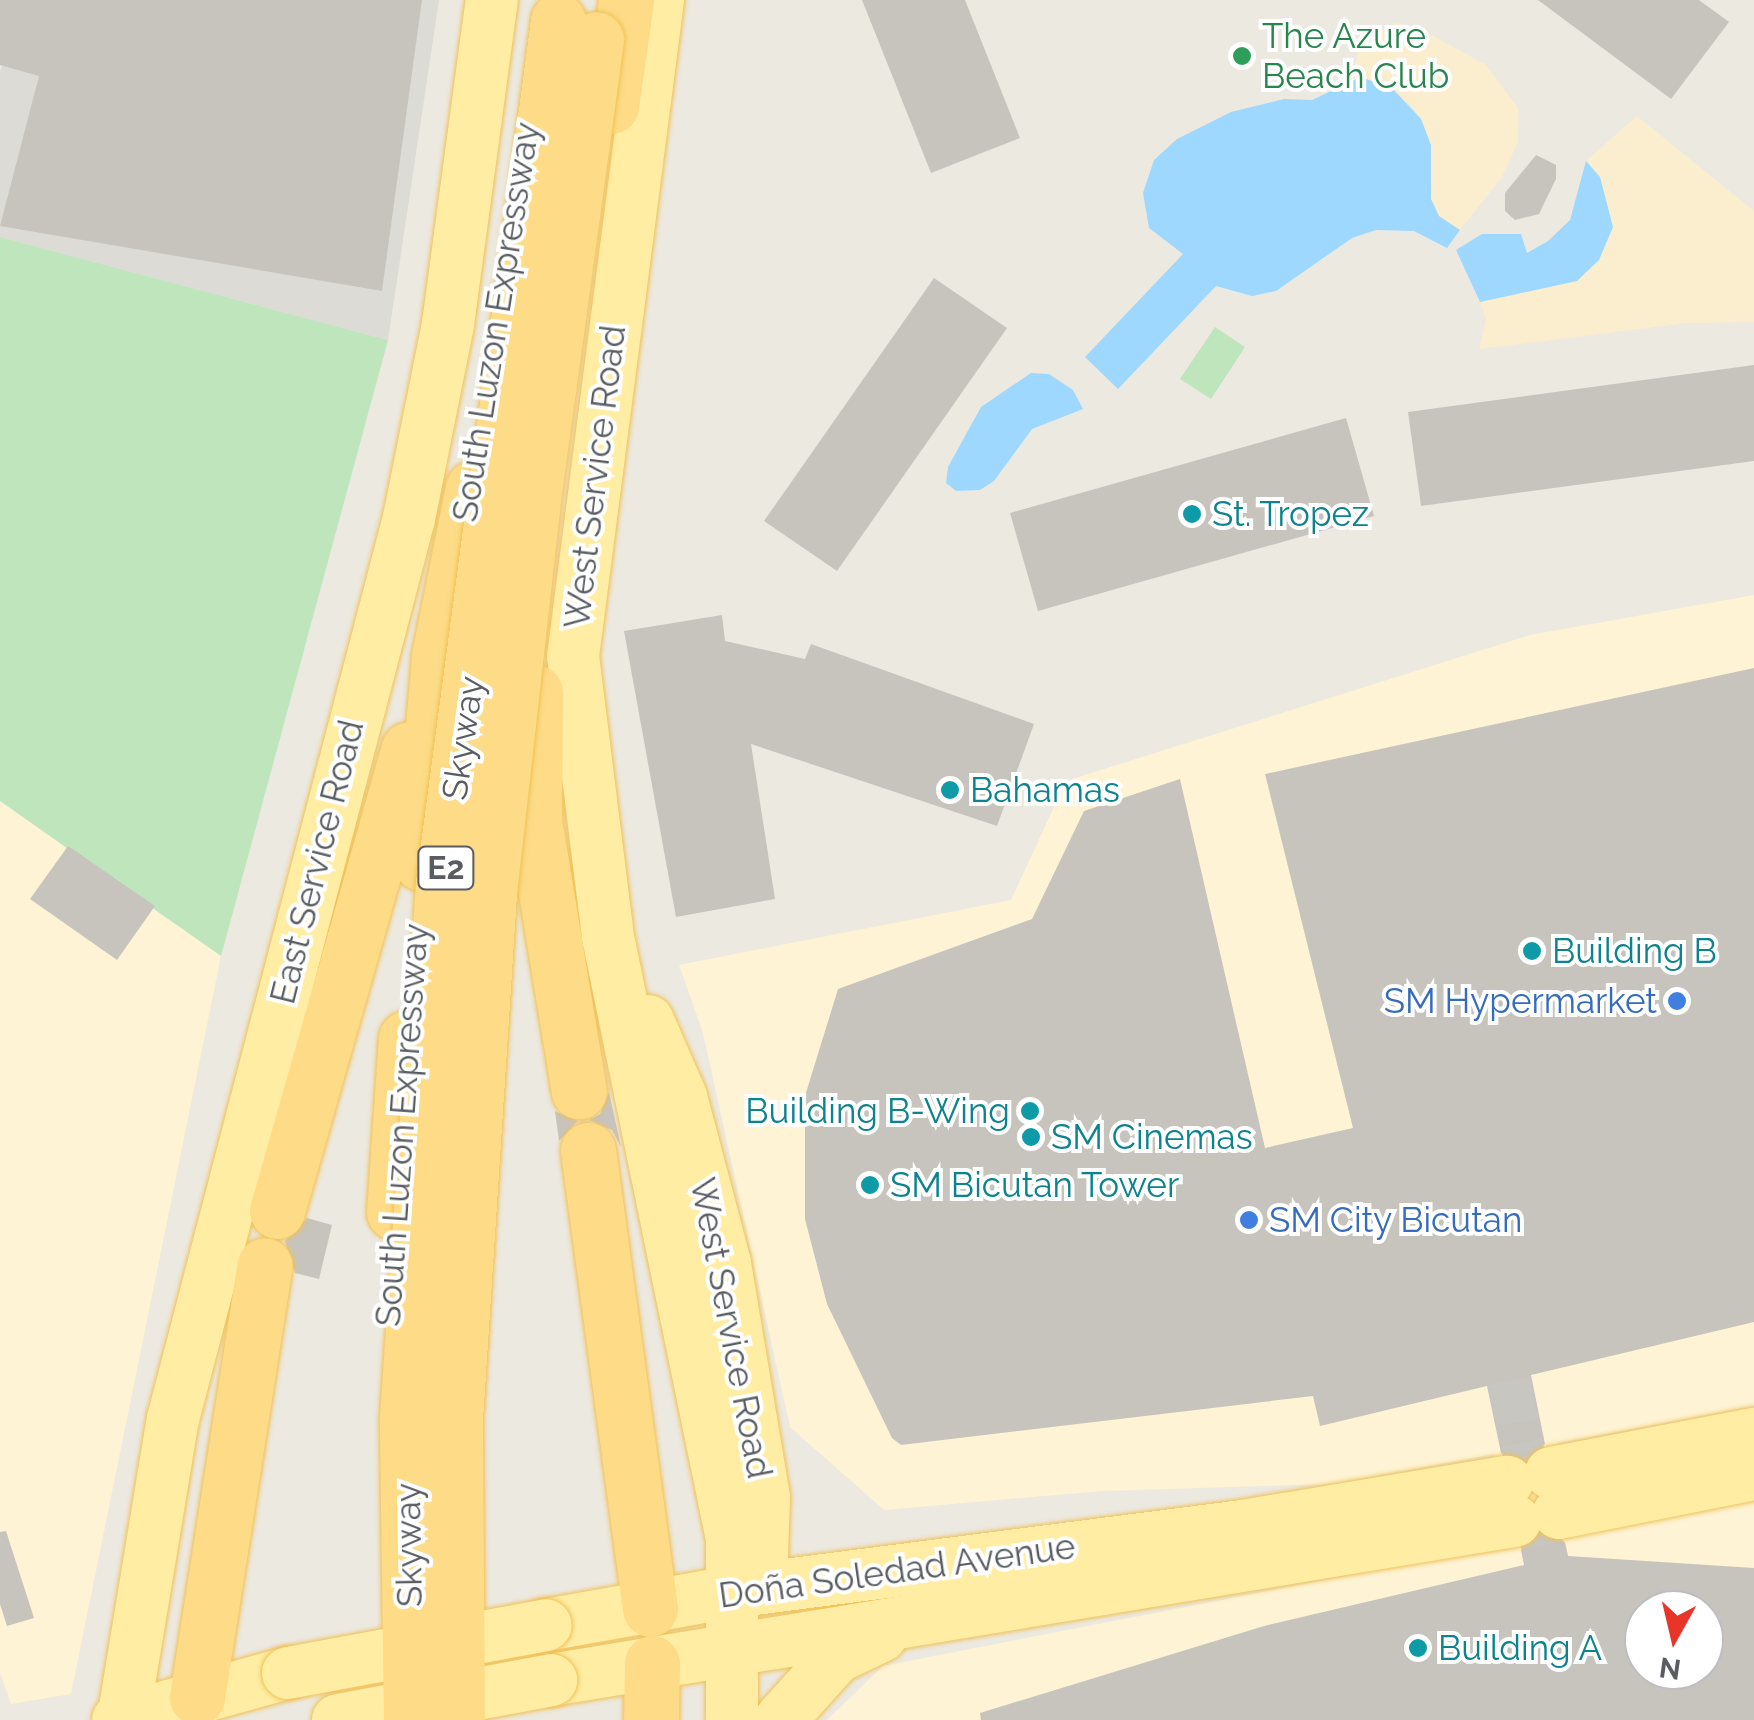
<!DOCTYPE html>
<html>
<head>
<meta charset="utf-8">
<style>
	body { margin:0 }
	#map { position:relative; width:1754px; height:1720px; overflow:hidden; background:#ece9e1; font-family:Raleway,sans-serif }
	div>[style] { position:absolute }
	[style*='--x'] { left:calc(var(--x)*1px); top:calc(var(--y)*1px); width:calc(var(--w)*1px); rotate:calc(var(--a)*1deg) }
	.commercial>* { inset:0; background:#fef3d4 }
	.industrial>* { inset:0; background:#dddbd5 }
	.green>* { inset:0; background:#bee5bc }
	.sand>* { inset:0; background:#faeece }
	.water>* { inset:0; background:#9ed8ff }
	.building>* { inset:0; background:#c7c4be }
	.minor-tunnel>* { height:42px; margin-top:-21px; transform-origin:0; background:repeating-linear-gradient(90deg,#c7c6c1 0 42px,transparent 0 63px) }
	.roads { filter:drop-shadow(0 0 2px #f1c155) drop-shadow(0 0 2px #f1c155) }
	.major>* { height:52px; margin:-26px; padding:0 26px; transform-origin:26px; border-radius:26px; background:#ffeda3 }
	.highway>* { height:55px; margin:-27.5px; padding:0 27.5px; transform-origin:27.5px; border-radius:27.5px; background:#fddb87 }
	.bridges { filter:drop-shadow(0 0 2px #f1c155) drop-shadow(0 0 2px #f1c155) }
	.major-bridge>* { height:52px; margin:-26px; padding:0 26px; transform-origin:26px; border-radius:26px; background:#ffeda3 }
	.highway-bridge>* { height:55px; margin:-27.5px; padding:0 27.5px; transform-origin:27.5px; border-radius:27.5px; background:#fddb87 }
	.dots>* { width:28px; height:28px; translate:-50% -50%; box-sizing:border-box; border:5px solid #fff; border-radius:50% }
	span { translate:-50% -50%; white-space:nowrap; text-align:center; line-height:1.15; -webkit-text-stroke:8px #fff; paint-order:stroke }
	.shield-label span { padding:2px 8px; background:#fff; border:2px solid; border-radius:8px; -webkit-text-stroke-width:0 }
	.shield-label { font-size:32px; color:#595d62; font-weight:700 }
	.leisure-label { font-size:35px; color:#27864d }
	.left { translate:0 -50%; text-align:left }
	.street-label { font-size:35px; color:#595d62 }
	.culture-label { font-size:35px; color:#0d838f }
	.right { translate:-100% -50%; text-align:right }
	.shop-label { font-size:35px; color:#366cbe }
	.north { position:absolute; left:1624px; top:1590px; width:100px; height:100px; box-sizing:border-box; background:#fff; border:2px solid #bdbec0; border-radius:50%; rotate:188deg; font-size:28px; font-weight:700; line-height:40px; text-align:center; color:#595d62 }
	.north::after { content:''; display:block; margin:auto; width:35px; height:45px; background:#e9342a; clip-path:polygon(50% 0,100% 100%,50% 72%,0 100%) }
</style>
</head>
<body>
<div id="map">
	<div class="commercial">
		<div style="clip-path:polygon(evenodd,1754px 595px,1754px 1406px,1558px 1443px,1573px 1529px,1754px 1497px,1754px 1720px,827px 1720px,883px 1666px,1510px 1544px,1494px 1454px,1331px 1484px,1103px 1491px,884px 1510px,790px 1427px,703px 1033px,679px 965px,1011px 900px,1066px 781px,1530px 635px,1754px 595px,1644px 1610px,1704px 1610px,1704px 1670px,1644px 1670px,1644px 1610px)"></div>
		<div style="clip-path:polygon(0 801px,221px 956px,71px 1694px,11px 1704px,0 1673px)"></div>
	</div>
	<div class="industrial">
		<div style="clip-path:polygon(22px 0,439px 0,388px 340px,0 237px,0 72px)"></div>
	</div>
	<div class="green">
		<div style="clip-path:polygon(0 237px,388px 340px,221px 956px,0 801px)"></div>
		<div style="clip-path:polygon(1215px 327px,1245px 347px,1211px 399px,1180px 379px)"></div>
	</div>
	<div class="sand">
		<div style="clip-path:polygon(1395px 23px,1417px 27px,1486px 65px,1519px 109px,1518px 142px,1502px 177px,1460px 230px,1439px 216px,1431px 199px,1431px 145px,1421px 119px,1409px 103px,1352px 81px,1360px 45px)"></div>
		<div style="clip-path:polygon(1637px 116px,1754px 211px,1754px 322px,1687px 323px,1479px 349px,1486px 319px,1480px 302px,1577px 281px,1599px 260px,1600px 178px,1586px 161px)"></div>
	</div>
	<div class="water">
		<div style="clip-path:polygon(1361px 77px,1393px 89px,1421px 119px,1431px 145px,1431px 199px,1439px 216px,1460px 230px,1447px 248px,1414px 231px,1376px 230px,1352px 238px,1276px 291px,1252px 296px,1216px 286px,1118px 389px,1085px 357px,1183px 254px,1149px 228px,1143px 193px,1154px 160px,1177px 139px,1231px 112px,1284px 99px,1312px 100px)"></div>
		<div style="clip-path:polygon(1586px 161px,1600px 177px,1613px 227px,1599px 260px,1577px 281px,1480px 302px,1456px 250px,1482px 234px,1521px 234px,1527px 253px,1548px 241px,1570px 220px)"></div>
		<div style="clip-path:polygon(1031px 373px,1049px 374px,1073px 390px,1083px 409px,1032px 429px,994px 481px,980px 490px,956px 491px,946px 483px,948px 467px,981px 407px)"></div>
	</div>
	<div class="building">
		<div style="clip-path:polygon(0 0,422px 0,382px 291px,0 226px,39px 76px,0 65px)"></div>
		<div style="clip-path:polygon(862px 0,965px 0,1020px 138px,931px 173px)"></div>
		<div style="clip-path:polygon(1538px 0,1699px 0,1729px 22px,1671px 99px)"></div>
		<div style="clip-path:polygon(1536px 155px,1556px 165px,1556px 179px,1539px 214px,1515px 220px,1505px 211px,1505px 193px)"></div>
		<div style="clip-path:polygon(934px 278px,1007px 328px,837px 571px,764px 521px)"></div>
		<div style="clip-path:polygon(1754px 365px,1754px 461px,1421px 506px,1408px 412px)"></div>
		<div style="clip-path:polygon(1346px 418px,1374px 516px,1038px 611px,1010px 513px)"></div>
		<div style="clip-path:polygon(722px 615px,725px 641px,805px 659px,811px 644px,1034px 724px,997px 826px,751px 744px,775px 899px,676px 917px,624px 631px)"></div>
		<div style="clip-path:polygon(1754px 668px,1754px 1322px,1531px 1375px,1545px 1444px,1525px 1459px,1501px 1453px,1487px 1386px,1320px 1426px,1313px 1396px,901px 1445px,892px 1438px,827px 1304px,805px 1219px,805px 1096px,838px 989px,1032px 919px,1084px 811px,1180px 779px,1265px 1148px,1353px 1128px,1265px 774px)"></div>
		<div style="clip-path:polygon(68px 846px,155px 906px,117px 960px,30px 899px)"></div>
		<div style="clip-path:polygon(609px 1092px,621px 1147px,612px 1130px,589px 1120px,600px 1114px)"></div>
		<div style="clip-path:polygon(555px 1111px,578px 1121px,559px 1141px)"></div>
		<div style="clip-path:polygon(307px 1218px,332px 1225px,319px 1279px,295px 1273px,285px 1241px)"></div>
		<div style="clip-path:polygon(6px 1531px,34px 1618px,7px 1626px,0 1604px,0 1532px)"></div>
		<div style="clip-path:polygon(evenodd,1540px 1536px,1565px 1542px,1568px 1556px,1754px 1568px,1754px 1720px,981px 1720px,980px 1713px,1264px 1626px,1524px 1565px,1521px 1550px,1540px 1536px,1644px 1610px,1704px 1610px,1704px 1670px,1644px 1670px,1644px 1610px)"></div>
	</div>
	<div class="minor-tunnel">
		<div style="--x:1509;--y:1381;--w:183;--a:78.6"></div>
	</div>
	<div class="roads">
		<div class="major">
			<div style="--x:658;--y:0;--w:661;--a:97.38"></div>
			<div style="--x:573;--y:656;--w:283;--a:82.9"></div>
			<div style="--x:608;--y:937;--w:615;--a:78.36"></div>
			<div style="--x:732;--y:1539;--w:181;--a:90"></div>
			<div style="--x:648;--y:1021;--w:83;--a:66.5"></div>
			<div style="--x:681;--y:1097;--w:173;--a:75.2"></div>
			<div style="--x:725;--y:1264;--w:237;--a:80.5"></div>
			<div style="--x:764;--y:1498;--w:84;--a:92"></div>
			<div style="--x:1551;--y:1473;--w:207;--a:-10.9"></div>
			<div style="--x:1559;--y:1513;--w:199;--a:-11.3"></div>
			<div style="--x:546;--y:1625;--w:188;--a:-10.1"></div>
			<div style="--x:731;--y:1592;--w:516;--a:-7.35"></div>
			<div style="--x:1243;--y:1526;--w:268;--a:-9.5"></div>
			<div style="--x:551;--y:1680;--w:977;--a:-9.37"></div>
			<div style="--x:118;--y:1720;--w:176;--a:-15.5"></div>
			<div style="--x:123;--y:1720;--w:305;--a:-80.6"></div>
			<div style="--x:173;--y:1419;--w:931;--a:-75.32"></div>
			<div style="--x:409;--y:518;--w:198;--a:-78.6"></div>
			<div style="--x:448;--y:324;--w:327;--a:-82.3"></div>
			<div style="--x:780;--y:1720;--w:85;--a:-47.9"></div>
			<div style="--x:837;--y:1657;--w:49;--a:-25.5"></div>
		</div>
		<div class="highway">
			<div style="--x:611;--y:106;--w:107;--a:-81.9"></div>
			<div style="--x:535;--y:692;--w:128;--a:90.4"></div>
			<div style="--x:534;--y:820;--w:275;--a:80.6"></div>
			<div style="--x:421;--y:863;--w:208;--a:-85"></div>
			<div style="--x:439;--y:656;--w:171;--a:-78.6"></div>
			<div style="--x:588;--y:1150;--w:463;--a:82.3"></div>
			<div style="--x:277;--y:1211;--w:480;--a:-74.1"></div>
			<div style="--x:394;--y:1212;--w:174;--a:-86.1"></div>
			<div style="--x:197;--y:1697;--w:437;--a:-81.1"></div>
			<div style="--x:651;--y:1720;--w:57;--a:-89"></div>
		</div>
	</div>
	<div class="bridges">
		<div class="major-bridge">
			<div style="--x:288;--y:1673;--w:262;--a:-10.5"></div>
			<div style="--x:338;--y:1720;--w:217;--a:-10.6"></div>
		</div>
		<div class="highway-bridge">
			<div style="--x:411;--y:1720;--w:303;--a:-90.8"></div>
			<div style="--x:407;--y:1417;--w:535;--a:-86.14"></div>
			<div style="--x:443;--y:883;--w:870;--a:-82.4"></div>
			<div style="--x:457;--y:1720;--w:301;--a:-90.4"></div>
			<div style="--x:455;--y:1419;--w:527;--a:-86.3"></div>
			<div style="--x:489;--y:893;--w:411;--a:-83.6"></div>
			<div style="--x:535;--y:485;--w:450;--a:-82.2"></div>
		</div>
	</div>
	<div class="dots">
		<div style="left:1242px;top:56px;background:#2e9e5b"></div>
		<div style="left:1192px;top:514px;background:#0f9aa8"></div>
		<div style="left:950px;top:790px;background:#0f9aa8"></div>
		<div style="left:1532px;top:951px;background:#0f9aa8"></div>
		<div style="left:1677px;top:1001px;background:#3f7fe0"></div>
		<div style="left:1030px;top:1111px;background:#0f9aa8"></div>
		<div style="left:1031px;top:1137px;background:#0f9aa8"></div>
		<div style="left:870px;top:1185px;background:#0f9aa8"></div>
		<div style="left:1249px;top:1220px;background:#3f7fe0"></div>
		<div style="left:1418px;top:1648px;background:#0f9aa8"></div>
	</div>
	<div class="shield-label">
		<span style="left:446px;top:868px">E2</span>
	</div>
	<div class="leisure-label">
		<span class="left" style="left:1262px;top:56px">The Azure<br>Beach Club</span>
	</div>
	<div class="street-label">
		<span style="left:496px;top:322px;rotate:-81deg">South Luzon Expressway</span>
		<span style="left:595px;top:477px;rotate:-83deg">West Service Road</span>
		<span style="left:463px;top:738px;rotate:-82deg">Skyway</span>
		<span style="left:317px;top:862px;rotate:-76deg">East Service Road</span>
		<span style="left:402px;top:1125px;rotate:-86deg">South Luzon Expressway</span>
		<span style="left:731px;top:1328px;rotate:79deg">West Service Road</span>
		<span style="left:409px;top:1545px;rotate:-91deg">Skyway</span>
		<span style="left:897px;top:1571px;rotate:-8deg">Doña Soledad Avenue</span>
	</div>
	<div class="culture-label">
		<span class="left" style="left:1212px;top:514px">St. Tropez</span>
		<span class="left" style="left:970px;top:790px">Bahamas</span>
		<span class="left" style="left:1552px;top:951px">Building B</span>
		<span class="right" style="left:1010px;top:1111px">Building B-Wing</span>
		<span class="left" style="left:1051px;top:1137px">SM Cinemas</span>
		<span class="left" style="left:890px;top:1185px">SM Bicutan Tower</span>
		<span class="left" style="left:1438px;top:1648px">Building A</span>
	</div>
	<div class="shop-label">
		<span class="right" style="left:1657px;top:1001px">SM Hypermarket</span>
		<span class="left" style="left:1269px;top:1220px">SM City Bicutan</span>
	</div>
	<div class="north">N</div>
</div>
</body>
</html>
